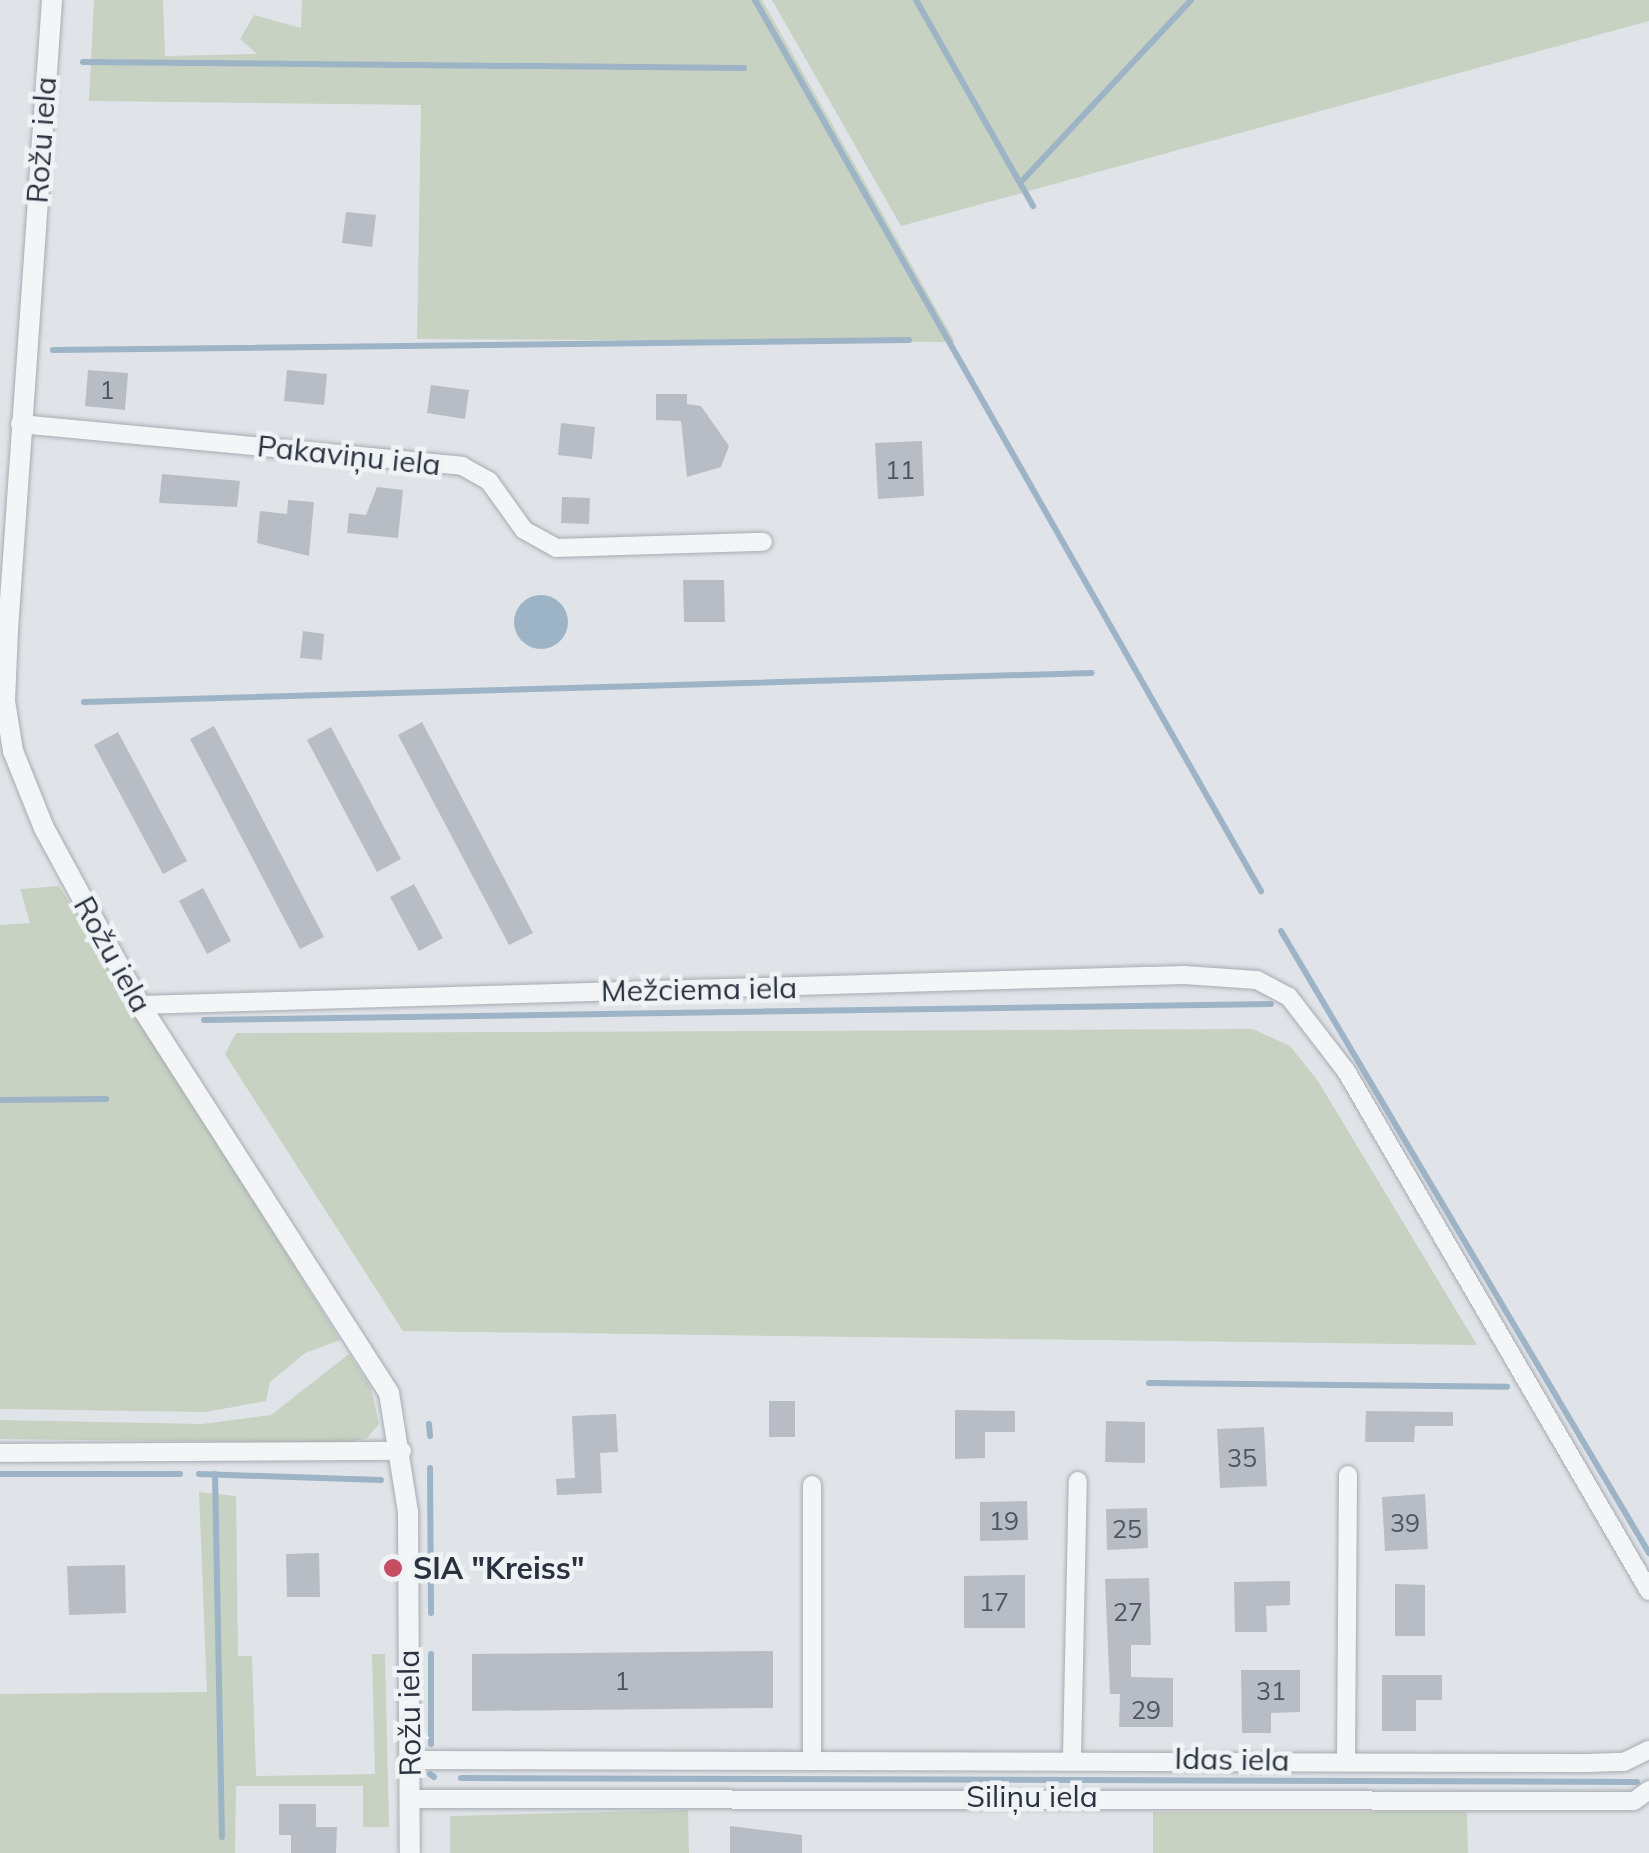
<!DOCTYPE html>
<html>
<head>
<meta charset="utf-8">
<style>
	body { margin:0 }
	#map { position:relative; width:1649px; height:1853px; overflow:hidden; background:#e0e4e8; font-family:Mulish,sans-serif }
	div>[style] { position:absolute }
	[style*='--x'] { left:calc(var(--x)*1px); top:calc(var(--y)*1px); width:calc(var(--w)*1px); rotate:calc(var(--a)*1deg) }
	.green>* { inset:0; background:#c7d2c2 }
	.water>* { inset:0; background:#9db3c6 }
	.round { border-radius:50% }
	.stream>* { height:6px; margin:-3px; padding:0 3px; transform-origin:3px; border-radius:3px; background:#9db3c6 }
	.building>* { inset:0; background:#b8bdc5 }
	.roads { filter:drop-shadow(0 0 2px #a6abb2) drop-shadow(0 0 2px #a6abb2) }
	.minor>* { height:18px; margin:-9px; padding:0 9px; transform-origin:9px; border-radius:9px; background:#f3f5f7 }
	.tertiary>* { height:20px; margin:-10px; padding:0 10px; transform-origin:10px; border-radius:10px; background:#f3f5f7 }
	.dots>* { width:28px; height:28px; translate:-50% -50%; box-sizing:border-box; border:5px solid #f0f3f6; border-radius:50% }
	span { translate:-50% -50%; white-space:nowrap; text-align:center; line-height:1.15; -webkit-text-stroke:9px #f0f3f6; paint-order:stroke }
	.number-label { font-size:25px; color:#4e5560 }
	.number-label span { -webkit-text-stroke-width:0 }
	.street-label { font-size:30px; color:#2a323f }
	.poi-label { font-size:30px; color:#2a323f; font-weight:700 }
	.left { translate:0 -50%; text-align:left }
</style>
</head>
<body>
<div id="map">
	<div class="green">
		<div style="clip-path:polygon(94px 0,163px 0,165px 56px,257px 54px,240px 39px,254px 15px,301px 28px,302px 0,762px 0,955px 342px,417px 339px,421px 105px,89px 101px)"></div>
		<div style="clip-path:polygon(772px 0,1649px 0,1649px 21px,901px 226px)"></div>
		<div style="clip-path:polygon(59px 886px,340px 1340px,305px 1353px,270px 1382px,266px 1401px,206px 1412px,0 1409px,0 925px,30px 923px,20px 889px)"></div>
		<div style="clip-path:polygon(1253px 1029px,1290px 1046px,1318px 1081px,1477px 1345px,403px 1331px,225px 1054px,236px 1033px)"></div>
		<div style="clip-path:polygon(349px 1354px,371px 1388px,379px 1424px,367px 1438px,346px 1443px,0 1439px,0 1420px,202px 1424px,271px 1415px)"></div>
		<div style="clip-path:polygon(199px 1492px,236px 1496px,238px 1656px,252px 1656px,256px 1776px,375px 1774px,372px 1654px,385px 1654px,389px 1827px,363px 1827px,363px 1786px,236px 1786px,235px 1853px,0 1853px,0 1694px,207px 1692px)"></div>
		<div style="clip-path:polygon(688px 1810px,689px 1853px,450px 1853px,450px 1816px)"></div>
		<div style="clip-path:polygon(1153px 1812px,1467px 1812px,1468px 1853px,1153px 1853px)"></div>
	</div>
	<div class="water">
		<div class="round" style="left:514px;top:595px;width:54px;height:54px"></div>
	</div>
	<div class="stream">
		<div style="--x:755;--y:0;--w:1025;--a:60.41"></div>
		<div style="--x:916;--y:0;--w:237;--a:60.4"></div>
		<div style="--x:83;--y:62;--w:661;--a:0.52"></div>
		<div style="--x:1020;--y:183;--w:250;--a:-46.9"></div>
		<div style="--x:53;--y:350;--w:856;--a:-0.67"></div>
		<div style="--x:84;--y:702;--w:1008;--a:-1.65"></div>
		<div style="--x:1281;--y:931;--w:723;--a:59.39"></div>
		<div style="--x:204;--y:1020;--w:1067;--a:-0.86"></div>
		<div style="--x:0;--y:1100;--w:106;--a:-0.5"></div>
		<div style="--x:1149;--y:1383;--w:358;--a:0.6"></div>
		<div style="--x:429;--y:1424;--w:12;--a:85"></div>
		<div style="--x:430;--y:1468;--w:145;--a:89.6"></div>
		<div style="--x:0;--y:1474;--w:180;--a:0"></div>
		<div style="--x:199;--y:1474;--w:182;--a:1.9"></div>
		<div style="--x:215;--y:1474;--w:363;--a:88.9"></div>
		<div style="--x:431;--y:1654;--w:90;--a:90"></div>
		<div style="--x:430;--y:1774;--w:5;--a:37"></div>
		<div style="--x:461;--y:1778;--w:1176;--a:0.19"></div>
	</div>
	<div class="building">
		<div style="clip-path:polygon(346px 212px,376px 215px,372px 247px,342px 243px)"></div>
		<div style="clip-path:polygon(88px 370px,128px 373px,125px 410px,85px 406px)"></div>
		<div style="clip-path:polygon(287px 370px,327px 374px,324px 405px,284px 401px)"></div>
		<div style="clip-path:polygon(431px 385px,469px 390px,465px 419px,427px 413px)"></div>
		<div style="clip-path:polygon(656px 394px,687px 394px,687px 404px,701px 406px,729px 446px,721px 467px,687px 477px,681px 421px,656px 420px)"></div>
		<div style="clip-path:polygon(561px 423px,595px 427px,592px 459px,558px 455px)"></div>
		<div style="clip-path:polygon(922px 441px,924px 496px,878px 499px,875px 443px)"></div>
		<div style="clip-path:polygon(162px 474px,240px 481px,237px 507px,159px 503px)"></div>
		<div style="clip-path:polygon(377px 487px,403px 490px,398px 538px,347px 533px,349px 513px,366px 515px)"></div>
		<div style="clip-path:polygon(562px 497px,590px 498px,589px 524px,561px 523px)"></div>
		<div style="clip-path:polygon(288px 500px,314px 502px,309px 556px,257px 543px,260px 511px,287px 514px)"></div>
		<div style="clip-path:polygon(683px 580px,724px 580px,725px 622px,684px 622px)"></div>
		<div style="clip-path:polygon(303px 631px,324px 634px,322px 660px,300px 658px)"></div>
		<div style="clip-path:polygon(422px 722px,533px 933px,509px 945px,398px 735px)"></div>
		<div style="clip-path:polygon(214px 726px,324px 937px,300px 949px,190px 739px)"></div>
		<div style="clip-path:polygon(331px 727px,401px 859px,377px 872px,307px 740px)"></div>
		<div style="clip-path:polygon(118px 732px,187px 861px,163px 874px,94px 745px)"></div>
		<div style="clip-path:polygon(414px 884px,443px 938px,419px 951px,390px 897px)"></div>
		<div style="clip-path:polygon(203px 888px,231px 941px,207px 954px,179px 901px)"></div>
		<div style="clip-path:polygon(769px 1401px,795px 1401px,795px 1437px,769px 1437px)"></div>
		<div style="clip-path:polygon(955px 1410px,1015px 1411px,1015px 1432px,985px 1432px,985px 1458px,955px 1459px)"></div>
		<div style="clip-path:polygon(1366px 1411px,1453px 1412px,1453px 1426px,1415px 1426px,1414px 1442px,1365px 1442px)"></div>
		<div style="clip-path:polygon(616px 1414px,618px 1452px,600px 1453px,602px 1493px,557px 1495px,556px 1479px,575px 1478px,572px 1416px)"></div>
		<div style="clip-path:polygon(1106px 1421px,1145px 1422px,1145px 1463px,1105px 1462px)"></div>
		<div style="clip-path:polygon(1264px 1427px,1267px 1486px,1220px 1488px,1217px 1429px)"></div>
		<div style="clip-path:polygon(1425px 1494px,1428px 1549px,1385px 1551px,1382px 1497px)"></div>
		<div style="clip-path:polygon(1027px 1501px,1028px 1540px,980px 1541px,980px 1502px)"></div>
		<div style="clip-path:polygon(1147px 1508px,1148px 1548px,1107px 1550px,1106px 1509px)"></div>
		<div style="clip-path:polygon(319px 1553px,320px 1597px,287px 1597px,286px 1554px)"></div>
		<div style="clip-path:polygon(125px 1565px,126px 1613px,69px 1615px,67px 1566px)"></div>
		<div style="clip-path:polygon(1025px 1575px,1025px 1628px,964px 1628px,964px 1576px)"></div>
		<div style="clip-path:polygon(1149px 1578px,1151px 1645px,1131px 1645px,1131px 1677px,1173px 1678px,1173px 1727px,1119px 1727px,1120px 1694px,1110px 1694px,1105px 1579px)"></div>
		<div style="clip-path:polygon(1290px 1581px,1290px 1605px,1266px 1606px,1267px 1632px,1235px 1632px,1234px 1582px)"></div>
		<div style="clip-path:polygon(1395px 1584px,1425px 1585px,1425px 1636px,1395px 1636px)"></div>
		<div style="clip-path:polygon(773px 1651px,773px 1708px,472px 1711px,472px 1654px)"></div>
		<div style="clip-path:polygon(1241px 1670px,1300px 1670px,1300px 1712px,1271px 1713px,1271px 1733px,1242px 1733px)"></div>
		<div style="clip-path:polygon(1382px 1675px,1442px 1675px,1442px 1700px,1416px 1700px,1416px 1731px,1382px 1731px)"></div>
		<div style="clip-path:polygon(279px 1804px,316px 1804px,316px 1827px,337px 1827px,336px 1853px,291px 1853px,291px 1835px,279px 1835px)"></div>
		<div style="clip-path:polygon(730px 1826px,802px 1835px,802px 1853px,730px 1853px)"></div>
	</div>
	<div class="roads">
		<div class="minor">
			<div style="--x:20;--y:424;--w:444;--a:5.4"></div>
			<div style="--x:462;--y:466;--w:31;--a:29"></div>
			<div style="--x:489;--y:481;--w:60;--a:54.5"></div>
			<div style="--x:524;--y:530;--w:37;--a:29"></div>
			<div style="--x:556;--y:548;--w:207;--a:-1.7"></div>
			<div style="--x:140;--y:1005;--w:1044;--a:-1.65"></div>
			<div style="--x:1184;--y:975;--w:73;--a:3.9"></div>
			<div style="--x:1257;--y:980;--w:36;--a:28"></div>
			<div style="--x:1289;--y:997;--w:93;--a:52.4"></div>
			<div style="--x:1346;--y:1071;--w:602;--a:59.77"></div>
			<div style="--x:0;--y:1453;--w:402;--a:-0.3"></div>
			<div style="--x:812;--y:1757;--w:272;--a:-90"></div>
			<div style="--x:1072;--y:1757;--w:276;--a:-88.8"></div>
			<div style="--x:408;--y:1760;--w:1180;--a:0.15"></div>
			<div style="--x:1588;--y:1763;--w:36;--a:-2"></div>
			<div style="--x:1624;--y:1762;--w:28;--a:-26"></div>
			<div style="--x:1346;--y:1761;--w:286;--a:-89.6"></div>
			<div style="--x:410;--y:1799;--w:1224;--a:0.09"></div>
			<div style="--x:1634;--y:1801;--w:19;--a:-36"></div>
		</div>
		<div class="tertiary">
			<div style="--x:52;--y:0;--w:632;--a:94"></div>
			<div style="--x:8;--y:630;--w:71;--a:92.4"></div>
			<div style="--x:5;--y:701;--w:51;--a:80.9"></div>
			<div style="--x:13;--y:751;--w:83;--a:68.1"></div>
			<div style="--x:44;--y:828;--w:201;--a:61.5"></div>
			<div style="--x:140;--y:1005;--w:461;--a:57.3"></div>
			<div style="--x:389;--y:1393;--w:121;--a:80.9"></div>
			<div style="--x:408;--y:1512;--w:341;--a:89.7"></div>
		</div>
	</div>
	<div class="dots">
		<div style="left:393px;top:1568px;background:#c64d64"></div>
	</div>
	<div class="number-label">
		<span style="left:107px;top:390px">1</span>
		<span style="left:900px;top:470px">11</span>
		<span style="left:1242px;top:1458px">35</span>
		<span style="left:1004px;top:1521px">19</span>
		<span style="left:1405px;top:1523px">39</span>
		<span style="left:1127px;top:1529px">25</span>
		<span style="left:994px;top:1602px">17</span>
		<span style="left:1128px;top:1612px">27</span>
		<span style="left:622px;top:1681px">1</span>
		<span style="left:1271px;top:1691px">31</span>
		<span style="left:1146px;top:1710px">29</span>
	</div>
	<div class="street-label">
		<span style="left:41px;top:140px;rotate:-86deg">Rožu iela</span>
		<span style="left:349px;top:455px;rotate:6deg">Pakaviņu iela</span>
		<span style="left:113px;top:954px;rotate:61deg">Rožu iela</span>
		<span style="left:699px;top:989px;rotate:-1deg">Mežciema iela</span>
		<span style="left:409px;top:1713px;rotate:-91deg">Rožu iela</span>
		<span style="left:1232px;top:1759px;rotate:1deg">Idas iela</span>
		<span style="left:1032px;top:1796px">Siliņu iela</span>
	</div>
	<div class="poi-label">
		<span class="left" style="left:413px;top:1568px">SIA "Kreiss"</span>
	</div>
</div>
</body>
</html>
